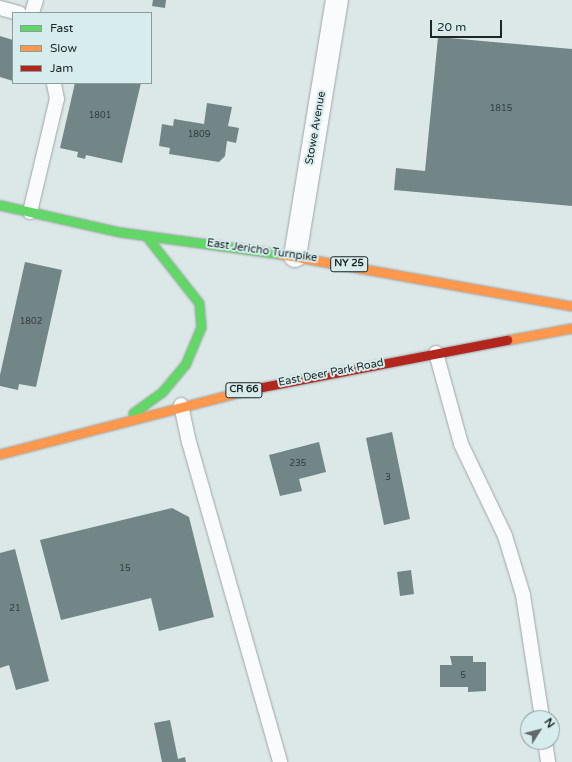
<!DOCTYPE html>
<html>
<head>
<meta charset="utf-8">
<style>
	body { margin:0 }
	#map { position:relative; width:572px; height:762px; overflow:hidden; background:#dce7e8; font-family:"Varela Round",sans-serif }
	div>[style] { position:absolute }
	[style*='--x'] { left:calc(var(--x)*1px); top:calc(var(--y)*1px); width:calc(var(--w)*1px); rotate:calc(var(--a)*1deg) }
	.building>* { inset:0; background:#738687 }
	.roads { filter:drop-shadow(0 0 1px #9fa7a8) drop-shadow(0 0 1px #9fa7a8) }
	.lane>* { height:14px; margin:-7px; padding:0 7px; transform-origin:7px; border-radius:7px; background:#fafbfc }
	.street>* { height:22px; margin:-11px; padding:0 11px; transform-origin:11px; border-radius:11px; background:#fafbfc }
	.fast>* { height:9px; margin:-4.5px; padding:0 4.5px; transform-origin:4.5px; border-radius:4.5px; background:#63d668 }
	.slow>* { height:9px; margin:-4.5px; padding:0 4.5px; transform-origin:4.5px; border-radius:4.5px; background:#ff974d }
	.jam>* { height:9px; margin:-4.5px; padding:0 4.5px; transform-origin:4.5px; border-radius:4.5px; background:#b3261e }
	span { translate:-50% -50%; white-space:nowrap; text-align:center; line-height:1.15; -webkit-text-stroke:4px #d7eced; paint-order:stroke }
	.number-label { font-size:9px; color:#333d3e }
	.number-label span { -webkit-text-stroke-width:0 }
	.shield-label span { padding:1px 3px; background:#d7eced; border:1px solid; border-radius:3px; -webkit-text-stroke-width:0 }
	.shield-label { font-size:10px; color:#1e2526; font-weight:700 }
	.street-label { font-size:11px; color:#1e2526 }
	.legend { position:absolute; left:12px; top:12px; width:140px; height:72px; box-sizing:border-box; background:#d7eced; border:1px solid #8d9c9d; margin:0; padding:5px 7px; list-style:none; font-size:12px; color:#1e2526 }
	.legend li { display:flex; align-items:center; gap:8px; height:20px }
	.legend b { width:20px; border:1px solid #8d9c9d }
	.north { position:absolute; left:520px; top:710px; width:40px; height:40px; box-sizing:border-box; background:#d7eced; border:1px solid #8d9c9d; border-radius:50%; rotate:54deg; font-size:11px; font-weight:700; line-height:16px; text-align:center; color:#1e2526 }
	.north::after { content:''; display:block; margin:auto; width:14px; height:18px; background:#60696a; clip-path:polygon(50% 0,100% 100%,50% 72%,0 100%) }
	.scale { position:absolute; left:430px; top:20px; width:72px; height:18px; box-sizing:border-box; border:2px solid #1e2526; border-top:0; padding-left:5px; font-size:12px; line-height:14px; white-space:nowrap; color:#1e2526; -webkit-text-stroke:3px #d7eced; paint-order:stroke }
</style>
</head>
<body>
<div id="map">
	<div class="building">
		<div style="clip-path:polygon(153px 0,166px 0,165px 8px,152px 6px)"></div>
		<div style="clip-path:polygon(0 36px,13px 40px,13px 81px,0 77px)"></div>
		<div style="clip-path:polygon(438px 37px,572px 49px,572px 206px,394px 190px,396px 168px,425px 171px)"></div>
		<div style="clip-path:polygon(75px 83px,141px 83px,122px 163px,86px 155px,85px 159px,77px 157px,78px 152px,60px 148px)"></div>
		<div style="clip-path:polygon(207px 103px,232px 107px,228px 126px,239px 128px,236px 143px,227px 141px,225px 156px,219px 162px,169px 154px,170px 148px,159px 146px,162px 124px,173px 126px,174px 119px,204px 124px)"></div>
		<div style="clip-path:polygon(25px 262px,62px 270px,36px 387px,19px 384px,18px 390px,0 386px,0 375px)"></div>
		<div style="clip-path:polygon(392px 432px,410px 519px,384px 525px,366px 438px)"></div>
		<div style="clip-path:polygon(319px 442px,326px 472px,299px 479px,302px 491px,280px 496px,269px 455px)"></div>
		<div style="clip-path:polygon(172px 508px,189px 517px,214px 617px,159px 631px,151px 598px,61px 620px,40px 540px)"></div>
		<div style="clip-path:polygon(15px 549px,49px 681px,16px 690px,9px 665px,0 668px,0 553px)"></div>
		<div style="clip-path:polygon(411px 570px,414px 594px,400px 596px,397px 572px)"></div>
		<div style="clip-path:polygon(450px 656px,473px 656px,473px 662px,486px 662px,486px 691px,468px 692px,468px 687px,440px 687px,440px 665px,452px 665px)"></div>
		<div style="clip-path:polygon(170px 720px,178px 759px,185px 757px,186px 762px,162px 762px,154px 723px)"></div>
	</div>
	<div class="roads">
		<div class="lane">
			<div style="--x:0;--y:8;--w:20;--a:15"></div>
			<div style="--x:32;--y:13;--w:14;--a:-73"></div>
			<div style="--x:30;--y:212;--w:116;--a:-76.6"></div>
			<div style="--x:57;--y:99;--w:16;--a:-101"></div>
			<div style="--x:436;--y:353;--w:94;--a:74.6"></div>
			<div style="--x:461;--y:444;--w:102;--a:64.4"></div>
			<div style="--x:505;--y:536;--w:62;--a:73"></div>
			<div style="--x:523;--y:595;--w:124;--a:81.2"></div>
			<div style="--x:181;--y:405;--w:38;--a:78"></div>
			<div style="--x:189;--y:442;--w:333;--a:74.1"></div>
			<div style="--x:545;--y:742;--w:20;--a:81"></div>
		</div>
		<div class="street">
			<div style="--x:295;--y:256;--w:259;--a:-80.7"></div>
		</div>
		<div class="fast">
			<div style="--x:0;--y:205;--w:123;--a:12.7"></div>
			<div style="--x:120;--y:232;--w:162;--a:7.8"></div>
			<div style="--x:133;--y:413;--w:36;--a:-36"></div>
			<div style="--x:162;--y:392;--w:35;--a:-50"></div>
			<div style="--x:185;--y:365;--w:41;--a:-67.2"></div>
			<div style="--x:201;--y:327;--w:24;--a:-95"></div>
			<div style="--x:199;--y:303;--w:85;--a:-128.3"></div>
		</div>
		<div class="slow">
			<div style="--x:280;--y:254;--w:297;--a:10.1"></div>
			<div style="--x:507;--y:340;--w:66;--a:-10.5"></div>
			<div style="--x:0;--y:454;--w:260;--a:-14.5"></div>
		</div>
		<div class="jam">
			<div style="--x:252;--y:389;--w:260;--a:-10.9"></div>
		</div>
	</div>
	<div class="number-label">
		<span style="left:501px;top:109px">1815</span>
		<span style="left:100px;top:116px">1801</span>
		<span style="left:199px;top:135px">1809</span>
		<span style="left:31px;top:322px">1802</span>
		<span style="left:298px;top:464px">235</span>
		<span style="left:388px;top:478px">3</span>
		<span style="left:125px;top:569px">15</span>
		<span style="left:15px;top:609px">21</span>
		<span style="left:463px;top:676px">5</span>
	</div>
	<div class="shield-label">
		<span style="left:349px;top:264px">NY 25</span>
		<span style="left:244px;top:390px">CR 66</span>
	</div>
	<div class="street-label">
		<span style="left:316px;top:128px;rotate:-80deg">Stowe Avenue</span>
		<span style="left:262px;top:251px;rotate:8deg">East Jericho Turnpike</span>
		<span style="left:331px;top:373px;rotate:-11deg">East Deer Park Road</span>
	</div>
	<ul class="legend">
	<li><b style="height:5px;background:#63d668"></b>Fast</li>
	<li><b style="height:5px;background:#ff974d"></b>Slow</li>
	<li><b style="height:5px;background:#b3261e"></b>Jam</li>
	</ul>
	<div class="north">N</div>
	<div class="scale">20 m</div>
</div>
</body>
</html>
